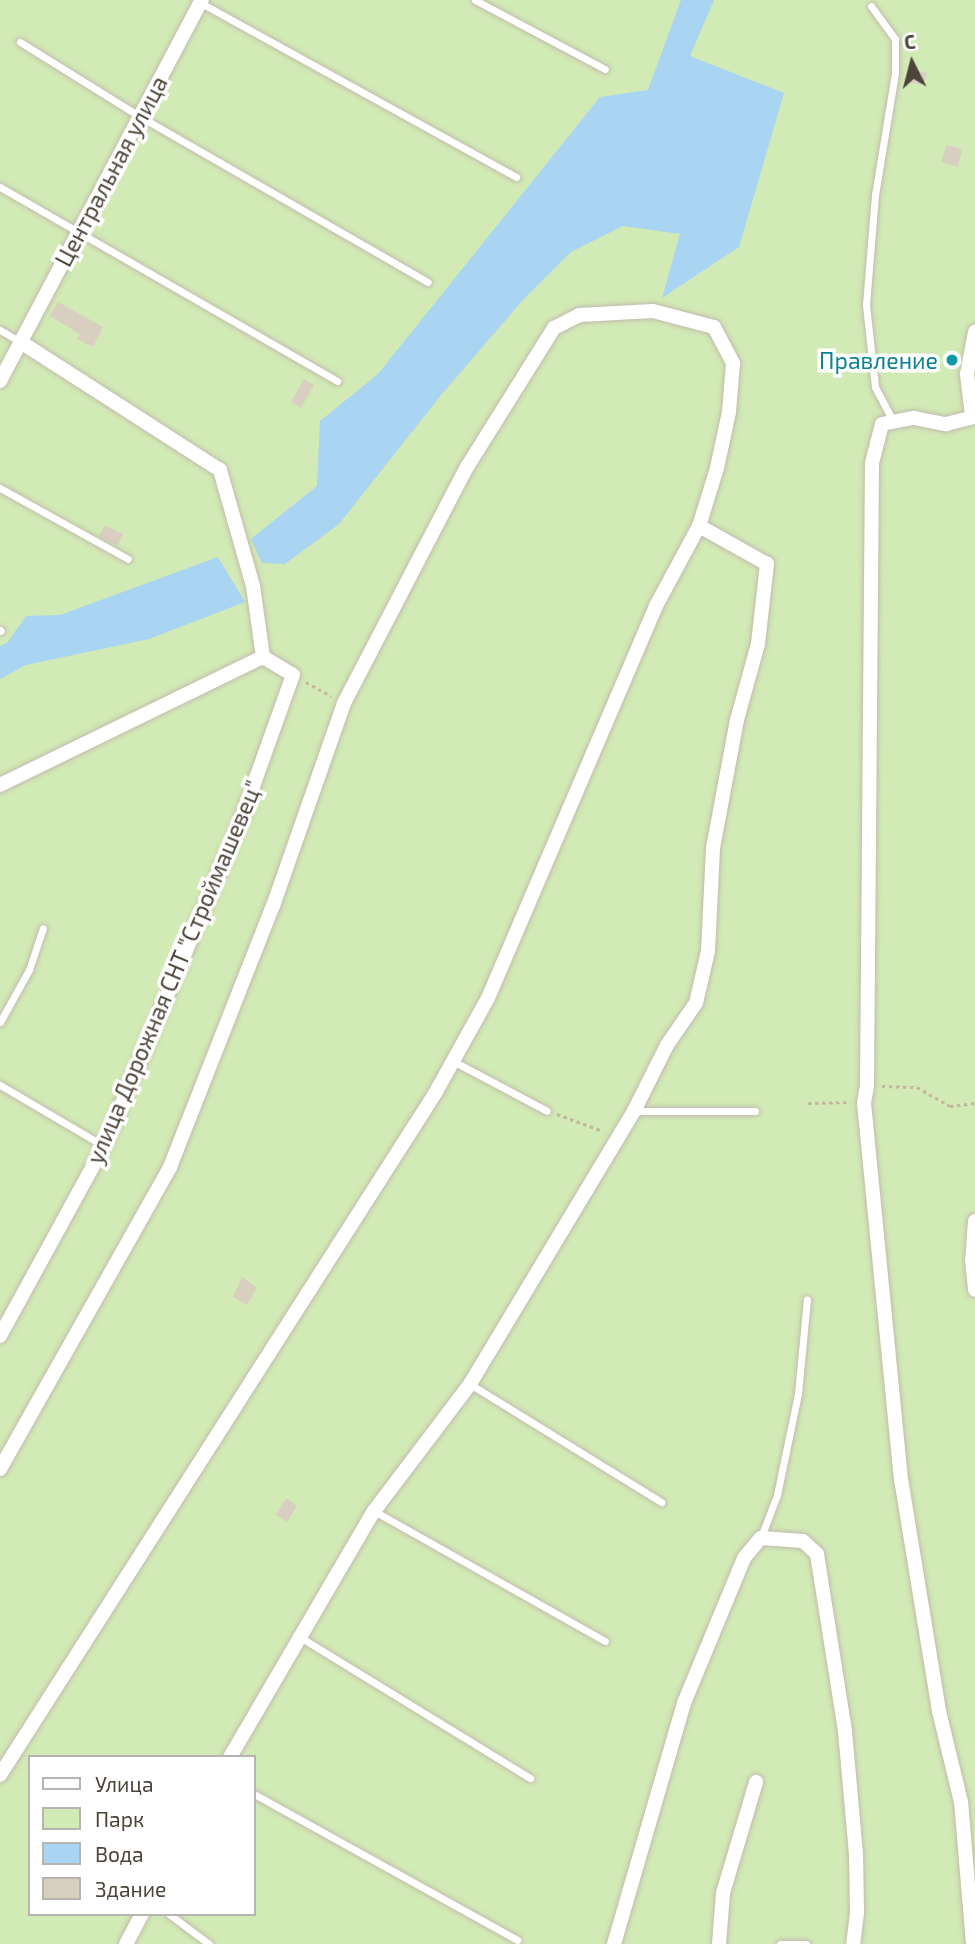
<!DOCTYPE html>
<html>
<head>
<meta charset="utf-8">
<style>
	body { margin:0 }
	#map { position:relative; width:975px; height:1944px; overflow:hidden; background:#f6f3ec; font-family:"Exo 2",sans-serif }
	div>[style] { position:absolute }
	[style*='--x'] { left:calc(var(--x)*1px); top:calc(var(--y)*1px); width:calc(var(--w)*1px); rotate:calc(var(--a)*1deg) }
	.green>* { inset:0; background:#d2eab5 }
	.water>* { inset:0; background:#a9d4f2 }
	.building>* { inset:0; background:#d8cfc1 }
	.path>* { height:2.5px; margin-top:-1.25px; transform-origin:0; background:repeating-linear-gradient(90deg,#c4b79f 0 3.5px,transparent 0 7px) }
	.roads { filter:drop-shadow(0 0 2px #c2bbae) drop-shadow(0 0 2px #c2bbae) }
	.service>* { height:7px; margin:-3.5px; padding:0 3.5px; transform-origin:3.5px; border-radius:3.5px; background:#fff }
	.minor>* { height:14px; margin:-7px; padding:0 7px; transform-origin:7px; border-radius:7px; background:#fff }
	.dots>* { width:19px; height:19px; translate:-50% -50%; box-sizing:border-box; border:4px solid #fff; border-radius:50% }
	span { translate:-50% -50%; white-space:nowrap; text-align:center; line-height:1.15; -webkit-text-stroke:7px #fff; paint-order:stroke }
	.street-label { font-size:23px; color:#4b4439 }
	.culture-label { font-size:23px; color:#0d838f }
	.right { translate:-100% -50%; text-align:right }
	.legend { position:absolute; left:28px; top:1755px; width:228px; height:161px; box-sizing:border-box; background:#fff; border:2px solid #b7b4b0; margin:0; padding:9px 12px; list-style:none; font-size:21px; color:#4b4439 }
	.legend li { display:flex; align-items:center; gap:14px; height:35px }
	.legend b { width:35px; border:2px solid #b7b4b0 }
	.north { position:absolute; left:877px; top:28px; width:70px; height:70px; -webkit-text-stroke:5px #fff; paint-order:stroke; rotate:354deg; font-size:19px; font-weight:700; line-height:28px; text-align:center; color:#4b4439 }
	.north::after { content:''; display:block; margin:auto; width:24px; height:32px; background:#4b4439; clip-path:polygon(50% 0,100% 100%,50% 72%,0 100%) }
</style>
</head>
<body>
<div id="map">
	<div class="green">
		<div style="clip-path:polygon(evenodd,0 0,975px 0,975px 1944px,0 1944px,0 0,30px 1757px,254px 1757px,254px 1914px,30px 1914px,30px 1757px)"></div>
	</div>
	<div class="water">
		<div style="clip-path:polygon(681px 0,714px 0,690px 56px,784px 93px,739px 247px,662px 298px,680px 234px,623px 226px,571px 252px,522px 301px,442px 394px,339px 524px,285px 564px,262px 563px,251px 539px,317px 486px,320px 421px,378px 374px,600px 97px,648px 90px)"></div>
		<div style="clip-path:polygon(218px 557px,245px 602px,149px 639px,26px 665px,0 679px,0 646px,7px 643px,26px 616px,60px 615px)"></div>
	</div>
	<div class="building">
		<div style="clip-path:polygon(908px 69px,927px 73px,924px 85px,906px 82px)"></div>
		<div style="clip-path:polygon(946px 145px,962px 149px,958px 167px,941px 162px)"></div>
		<div style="clip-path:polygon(58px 302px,103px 327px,93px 347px,77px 339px,80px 334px,50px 316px)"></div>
		<div style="clip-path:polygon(304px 379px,314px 385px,301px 408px,291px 402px)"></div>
		<div style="clip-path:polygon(105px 525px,123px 534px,117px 546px,99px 536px)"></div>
		<div style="clip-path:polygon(242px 1277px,257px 1288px,247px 1305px,233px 1297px)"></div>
		<div style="clip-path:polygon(286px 1498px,297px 1506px,287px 1522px,276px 1515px)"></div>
	</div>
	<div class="path">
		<div style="--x:306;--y:682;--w:29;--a:29"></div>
		<div style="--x:882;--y:1086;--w:35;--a:2"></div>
		<div style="--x:917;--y:1087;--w:38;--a:30"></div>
		<div style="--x:950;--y:1106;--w:25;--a:-7"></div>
		<div style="--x:808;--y:1103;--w:42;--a:-1.4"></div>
		<div style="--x:557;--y:1114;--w:49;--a:20.3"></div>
	</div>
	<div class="roads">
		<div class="service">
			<div style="--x:475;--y:0;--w:147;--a:28"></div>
			<div style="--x:201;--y:3;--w:360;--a:28.9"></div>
			<div style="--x:871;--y:6;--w:41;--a:54"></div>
			<div style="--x:895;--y:39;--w:34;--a:90"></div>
			<div style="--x:895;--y:73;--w:124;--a:99.3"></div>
			<div style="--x:875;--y:195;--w:110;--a:94.7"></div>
			<div style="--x:866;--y:305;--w:82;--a:83.7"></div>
			<div style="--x:875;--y:387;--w:38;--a:62"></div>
			<div style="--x:20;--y:42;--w:140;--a:31.9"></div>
			<div style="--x:139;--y:116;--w:333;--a:29.9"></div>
			<div style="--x:0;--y:187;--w:389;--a:29.9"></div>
			<div style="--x:0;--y:330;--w:24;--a:30"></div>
			<div style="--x:0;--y:488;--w:146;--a:29"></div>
			<div style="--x:0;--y:630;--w:1;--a:45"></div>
			<div style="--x:0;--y:1022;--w:60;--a:-60.9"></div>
			<div style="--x:29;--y:970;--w:44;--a:-71.6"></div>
			<div style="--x:453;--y:1061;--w:106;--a:28"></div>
			<div style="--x:0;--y:1085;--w:121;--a:30.4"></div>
			<div style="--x:635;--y:1111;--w:120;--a:0"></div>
			<div style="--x:470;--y:1384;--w:225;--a:31.7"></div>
			<div style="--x:374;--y:1511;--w:265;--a:29.4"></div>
			<div style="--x:761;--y:1537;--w:45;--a:-69.1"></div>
			<div style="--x:777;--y:1495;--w:103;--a:-78.3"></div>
			<div style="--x:798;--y:1394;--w:95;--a:-84.6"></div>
			<div style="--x:300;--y:1637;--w:270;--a:31.5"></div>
			<div style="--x:254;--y:1794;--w:301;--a:29"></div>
			<div style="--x:169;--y:1914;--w:50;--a:36.9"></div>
			<div style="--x:780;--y:1944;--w:26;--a:0"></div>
		</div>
		<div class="minor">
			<div style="--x:0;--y:381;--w:431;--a:-62.1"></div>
			<div style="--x:972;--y:416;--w:42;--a:-96.8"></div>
			<div style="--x:967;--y:374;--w:43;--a:-79.2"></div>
			<div style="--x:0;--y:785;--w:292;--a:-26"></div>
			<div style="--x:263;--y:657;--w:72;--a:-98"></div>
			<div style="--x:253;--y:586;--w:121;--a:-105.9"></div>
			<div style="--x:220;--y:470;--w:235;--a:-147.3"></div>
			<div style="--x:975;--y:1221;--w:39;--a:94"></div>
			<div style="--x:972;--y:1260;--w:30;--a:84"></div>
			<div style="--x:0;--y:1336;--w:217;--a:-61.3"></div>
			<div style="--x:104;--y:1146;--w:354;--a:-67.2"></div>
			<div style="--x:241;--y:820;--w:154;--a:-70.3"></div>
			<div style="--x:293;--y:675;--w:35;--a:-149"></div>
			<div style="--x:0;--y:1469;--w:347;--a:-60.6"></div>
			<div style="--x:170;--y:1167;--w:281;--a:-68.5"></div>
			<div style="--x:273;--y:906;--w:215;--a:-70.7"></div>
			<div style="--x:344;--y:703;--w:266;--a:-62.5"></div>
			<div style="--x:467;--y:467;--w:164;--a:-58"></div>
			<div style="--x:554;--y:328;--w:28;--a:-27"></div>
			<div style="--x:579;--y:315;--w:74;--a:-3.1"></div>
			<div style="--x:653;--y:311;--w:63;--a:14.7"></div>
			<div style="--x:714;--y:327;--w:41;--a:62.2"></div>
			<div style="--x:733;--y:363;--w:49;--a:94.7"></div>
			<div style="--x:729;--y:412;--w:57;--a:102.1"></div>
			<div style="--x:717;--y:468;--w:61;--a:107.2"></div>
			<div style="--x:699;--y:526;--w:91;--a:118.3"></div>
			<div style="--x:656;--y:606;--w:426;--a:113.2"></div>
			<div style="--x:488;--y:998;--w:107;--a:119"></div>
			<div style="--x:436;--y:1092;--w:810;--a:122.55"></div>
			<div style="--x:230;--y:1757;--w:285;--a:-59.7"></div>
			<div style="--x:374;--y:1511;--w:159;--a:-52.9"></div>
			<div style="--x:470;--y:1384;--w:318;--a:-59"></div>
			<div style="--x:634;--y:1111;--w:74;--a:-63.4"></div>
			<div style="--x:667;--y:1045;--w:51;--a:-55.4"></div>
			<div style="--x:696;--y:1003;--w:53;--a:-77"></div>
			<div style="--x:708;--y:951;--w:103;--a:-87.2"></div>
			<div style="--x:713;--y:848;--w:130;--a:-79.4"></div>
			<div style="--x:737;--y:720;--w:79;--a:-74.6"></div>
			<div style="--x:758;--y:644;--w:81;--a:-83.6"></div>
			<div style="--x:767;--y:564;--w:78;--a:-150.8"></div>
			<div style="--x:126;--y:1944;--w:34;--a:-62"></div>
			<div style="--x:614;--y:1944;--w:251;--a:-73.8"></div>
			<div style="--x:684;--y:1703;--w:157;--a:-67.5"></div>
			<div style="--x:744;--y:1558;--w:26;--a:-50"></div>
			<div style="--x:761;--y:1538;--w:42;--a:4.1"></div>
			<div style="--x:803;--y:1541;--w:19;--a:43"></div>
			<div style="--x:817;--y:1554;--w:179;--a:81"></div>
			<div style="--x:845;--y:1731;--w:123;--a:84.9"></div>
			<div style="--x:856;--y:1854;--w:59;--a:89"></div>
			<div style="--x:857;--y:1913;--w:31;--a:97"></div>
			<div style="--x:719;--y:1944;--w:51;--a:-85.5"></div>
			<div style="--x:723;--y:1893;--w:116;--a:-73.4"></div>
			<div style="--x:973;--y:1944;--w:143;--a:-94.8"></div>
			<div style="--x:961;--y:1802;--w:94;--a:-103.6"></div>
			<div style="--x:939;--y:1711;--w:234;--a:-99.3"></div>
			<div style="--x:901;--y:1480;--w:379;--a:-95.6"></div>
			<div style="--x:864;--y:1103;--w:17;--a:-80"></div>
			<div style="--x:867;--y:1086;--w:623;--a:-89.54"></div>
			<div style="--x:872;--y:463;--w:40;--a:-75.6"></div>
			<div style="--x:882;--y:424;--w:33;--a:-11"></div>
			<div style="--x:914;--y:418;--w:33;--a:11"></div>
			<div style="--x:946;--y:424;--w:30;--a:-14"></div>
		</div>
	</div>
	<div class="dots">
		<div style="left:952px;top:360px;background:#0f9aa8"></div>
	</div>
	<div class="street-label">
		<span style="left:111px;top:171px;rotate:-62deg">Центральная улица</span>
		<span style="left:174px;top:972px;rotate:-67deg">улица Дорожная СНТ "Строймашевец"</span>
	</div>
	<div class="culture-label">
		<span class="right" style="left:938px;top:360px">Правление</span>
	</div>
	<ul class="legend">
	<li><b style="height:9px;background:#fff"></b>Улица</li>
	<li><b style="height:19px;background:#d2eab5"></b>Парк</li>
	<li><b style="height:19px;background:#a9d4f2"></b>Вода</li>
	<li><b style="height:19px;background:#d8cfc1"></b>Здание</li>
	</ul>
	<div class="north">С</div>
</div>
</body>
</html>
